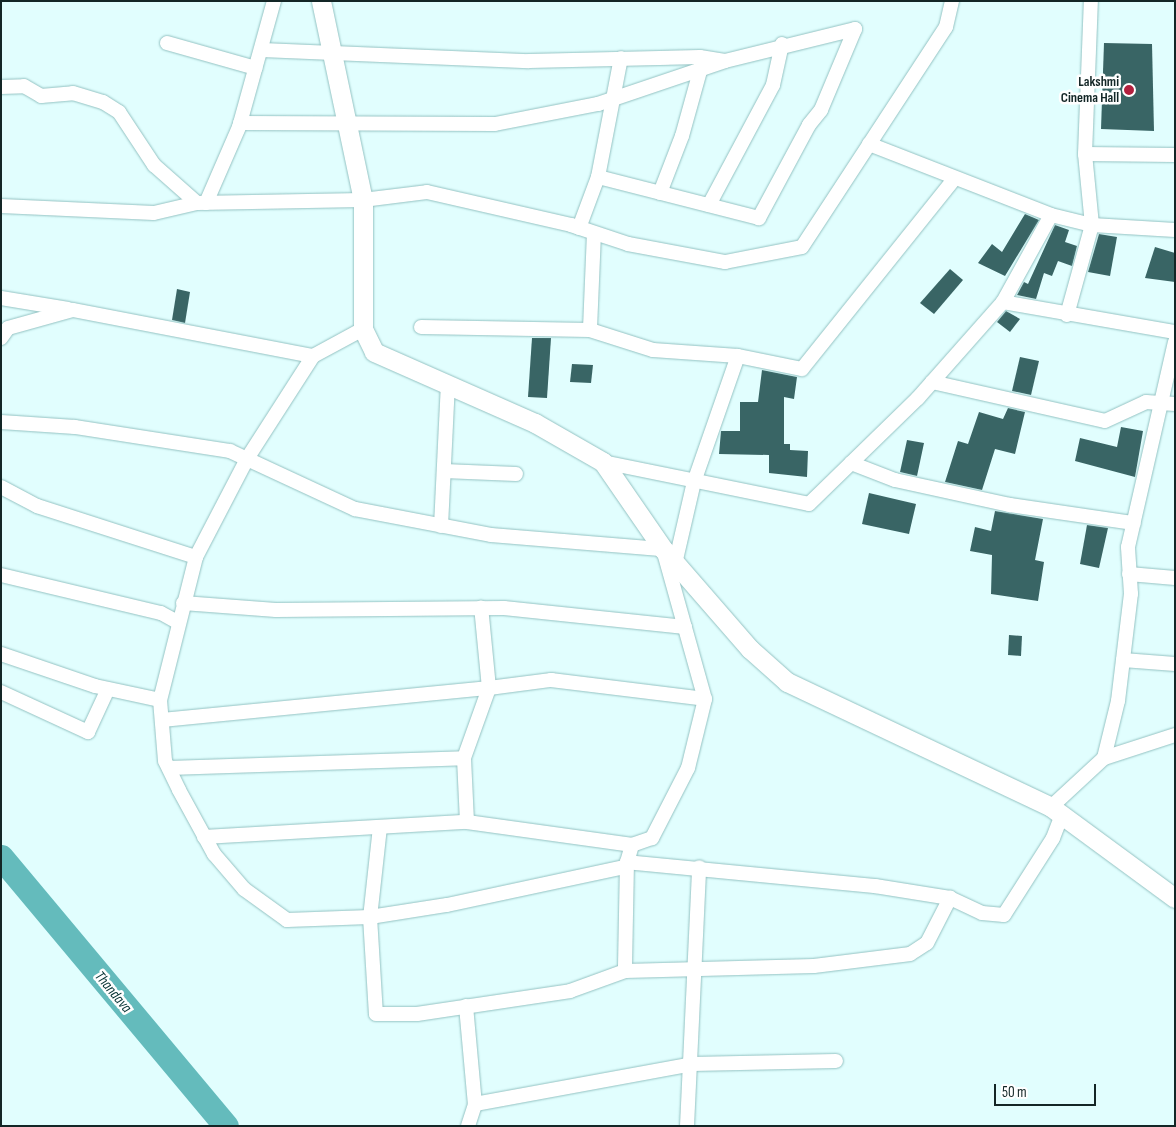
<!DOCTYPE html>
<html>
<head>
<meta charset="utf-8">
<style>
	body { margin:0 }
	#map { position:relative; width:1176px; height:1127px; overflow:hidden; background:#e1fefe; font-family:"Sofia Sans Condensed",sans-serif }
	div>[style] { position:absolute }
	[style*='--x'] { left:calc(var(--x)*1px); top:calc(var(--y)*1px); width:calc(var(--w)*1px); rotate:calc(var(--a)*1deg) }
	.river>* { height:25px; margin:-12.5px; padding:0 12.5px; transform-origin:12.5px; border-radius:12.5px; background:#64bbbc }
	.building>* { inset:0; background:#396565 }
	.roads { filter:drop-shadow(0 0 1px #93c2c2) drop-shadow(0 0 1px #93c2c2) }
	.street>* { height:14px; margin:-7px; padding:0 7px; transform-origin:7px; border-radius:7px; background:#fff }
	.secondary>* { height:19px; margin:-9.5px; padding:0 9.5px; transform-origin:9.5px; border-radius:9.5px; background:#fff }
	.dots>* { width:14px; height:14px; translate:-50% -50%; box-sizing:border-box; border:2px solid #fff; border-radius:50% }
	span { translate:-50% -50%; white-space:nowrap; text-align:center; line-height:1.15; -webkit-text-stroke:5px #fff; paint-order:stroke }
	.poi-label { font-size:14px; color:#132626; font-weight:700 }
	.right { translate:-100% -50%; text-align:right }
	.water-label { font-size:15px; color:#033031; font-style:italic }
	.frame { position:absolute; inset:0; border:2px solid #132626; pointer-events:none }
	.scale { position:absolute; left:994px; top:1084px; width:102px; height:22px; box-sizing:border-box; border:2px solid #132626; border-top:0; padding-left:6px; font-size:15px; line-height:18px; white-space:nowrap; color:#132626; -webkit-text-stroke:4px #fff; paint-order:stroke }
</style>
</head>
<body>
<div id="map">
	<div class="river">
		<div style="--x:1;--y:857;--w:351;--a:50.1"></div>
	</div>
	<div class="building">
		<div style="clip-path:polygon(1104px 43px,1152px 44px,1154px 131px,1101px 129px)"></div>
		<div style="clip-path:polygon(1025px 214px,1039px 220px,1005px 276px,978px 263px,992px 244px,1002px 252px)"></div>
		<div style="clip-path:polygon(1055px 225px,1069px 230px,1065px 242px,1077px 246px,1072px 266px,1058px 261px,1052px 276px,1044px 273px,1036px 299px,1017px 295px,1024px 282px,1028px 284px)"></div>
		<div style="clip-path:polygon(1099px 234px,1117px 237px,1110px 276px,1088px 272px)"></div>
		<div style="clip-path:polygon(1155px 247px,1175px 253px,1175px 282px,1145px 278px)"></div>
		<div style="clip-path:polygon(950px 269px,963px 280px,934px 314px,920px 303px)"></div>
		<div style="clip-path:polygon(177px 289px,190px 292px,185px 323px,172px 320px)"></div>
		<div style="clip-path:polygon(1006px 311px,1020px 319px,1010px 332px,997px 322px)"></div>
		<div style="clip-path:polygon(532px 338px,551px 338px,547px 398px,528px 397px)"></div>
		<div style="clip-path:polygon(1020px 357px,1039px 361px,1031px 395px,1012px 391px)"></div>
		<div style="clip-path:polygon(572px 364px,593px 365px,591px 383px,570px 382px)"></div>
		<div style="clip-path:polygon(762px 370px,797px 377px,794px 399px,784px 397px,784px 444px,790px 444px,790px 450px,808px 451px,807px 477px,769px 473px,769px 455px,719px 454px,721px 431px,740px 431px,740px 402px,758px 402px)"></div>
		<div style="clip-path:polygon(1008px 408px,1025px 412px,1015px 454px,995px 449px,982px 490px,945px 482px,958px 441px,968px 444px,979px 412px,1003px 419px)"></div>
		<div style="clip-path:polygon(1121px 427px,1143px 431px,1135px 477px,1075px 461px,1080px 438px,1117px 447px)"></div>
		<div style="clip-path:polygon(907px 440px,924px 443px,917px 476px,900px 472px)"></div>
		<div style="clip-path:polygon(869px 493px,916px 504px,909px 534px,862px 524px)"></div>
		<div style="clip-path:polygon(995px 511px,1043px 519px,1035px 560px,1044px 562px,1038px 601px,991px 594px,992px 555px,970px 551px,975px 527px,991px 531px)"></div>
		<div style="clip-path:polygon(1087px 525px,1108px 528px,1099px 568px,1080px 564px)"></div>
		<div style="clip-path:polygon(1009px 635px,1022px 636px,1021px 656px,1008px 655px)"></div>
	</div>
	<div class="roads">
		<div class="street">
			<div style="--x:167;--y:43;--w:92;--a:15.7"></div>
			<div style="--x:262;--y:50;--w:267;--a:2.4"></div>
			<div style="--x:529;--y:61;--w:171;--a:-1.3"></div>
			<div style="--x:700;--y:57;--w:25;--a:9"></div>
			<div style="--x:725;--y:61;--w:134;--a:-13.8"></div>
			<div style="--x:855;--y:29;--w:88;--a:112.8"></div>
			<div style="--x:821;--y:110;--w:19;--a:129"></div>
			<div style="--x:809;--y:125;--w:106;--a:118.3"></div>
			<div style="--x:759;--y:218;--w:166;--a:-165.7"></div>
			<div style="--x:1;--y:87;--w:23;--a:-2"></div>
			<div style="--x:24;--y:86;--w:20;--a:30"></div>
			<div style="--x:41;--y:96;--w:32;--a:-5"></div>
			<div style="--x:73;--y:93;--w:31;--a:17"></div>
			<div style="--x:103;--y:102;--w:19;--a:32"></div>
			<div style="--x:119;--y:112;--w:64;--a:56.6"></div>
			<div style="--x:154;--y:165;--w:57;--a:41.5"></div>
			<div style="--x:240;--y:123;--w:255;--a:0.2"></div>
			<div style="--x:495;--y:124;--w:105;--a:-11"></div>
			<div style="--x:598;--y:104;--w:134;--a:-18.7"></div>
			<div style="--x:869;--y:144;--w:195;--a:21.3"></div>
			<div style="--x:1051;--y:215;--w:42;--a:13.7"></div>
			<div style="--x:1092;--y:225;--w:83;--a:3.4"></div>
			<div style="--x:1085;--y:154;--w:90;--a:0.6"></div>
			<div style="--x:660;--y:193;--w:61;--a:-68.9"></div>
			<div style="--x:682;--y:136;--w:67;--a:-74.5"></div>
			<div style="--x:206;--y:203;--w:83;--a:-66.5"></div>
			<div style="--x:239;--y:127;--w:131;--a:-74.5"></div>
			<div style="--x:709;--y:205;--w:136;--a:-61.9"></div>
			<div style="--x:773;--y:85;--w:42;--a:-77.6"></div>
			<div style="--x:1;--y:206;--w:153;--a:2.6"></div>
			<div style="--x:154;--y:213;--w:44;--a:-13.1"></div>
			<div style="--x:197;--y:203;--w:166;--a:-1"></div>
			<div style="--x:363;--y:200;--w:64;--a:-7.1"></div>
			<div style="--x:427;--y:192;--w:148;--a:12.9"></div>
			<div style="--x:571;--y:225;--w:60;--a:18.4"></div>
			<div style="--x:628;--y:244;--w:99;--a:10.5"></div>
			<div style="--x:725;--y:262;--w:78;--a:-11"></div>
			<div style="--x:802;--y:247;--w:263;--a:-56.8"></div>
			<div style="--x:946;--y:27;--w:27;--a:-77"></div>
			<div style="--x:579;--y:228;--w:54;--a:-69.6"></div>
			<div style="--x:598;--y:177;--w:121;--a:-79.1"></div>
			<div style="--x:594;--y:233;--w:97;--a:92.4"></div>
			<div style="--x:590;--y:330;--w:66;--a:17.6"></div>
			<div style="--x:653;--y:350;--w:85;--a:4"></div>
			<div style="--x:1;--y:298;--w:68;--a:9.3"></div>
			<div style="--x:1003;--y:302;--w:99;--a:-61.1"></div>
			<div style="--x:1067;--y:315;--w:93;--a:-74.5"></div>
			<div style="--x:1092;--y:225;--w:71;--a:-95.6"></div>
			<div style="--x:1085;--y:154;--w:153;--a:-87.8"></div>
			<div style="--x:421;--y:327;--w:169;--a:1"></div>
			<div style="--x:363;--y:329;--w:57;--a:151.6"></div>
			<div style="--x:313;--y:356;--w:122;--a:122.7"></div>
			<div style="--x:247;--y:459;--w:110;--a:117.5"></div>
			<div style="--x:196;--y:557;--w:147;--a:104.1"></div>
			<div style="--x:160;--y:700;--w:61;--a:85.3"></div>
			<div style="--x:165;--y:761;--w:32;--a:64"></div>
			<div style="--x:179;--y:790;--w:73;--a:61.3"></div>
			<div style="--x:214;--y:854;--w:46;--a:49.4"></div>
			<div style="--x:244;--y:889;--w:53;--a:35.8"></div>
			<div style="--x:287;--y:920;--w:83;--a:-2.1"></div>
			<div style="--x:370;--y:917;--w:78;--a:-8.9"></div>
			<div style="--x:447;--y:905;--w:182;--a:-12.1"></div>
			<div style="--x:1;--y:338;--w:12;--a:-55"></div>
			<div style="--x:8;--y:328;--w:67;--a:-15.5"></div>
			<div style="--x:73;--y:310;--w:244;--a:10.9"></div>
			<div style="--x:932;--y:382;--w:177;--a:12.7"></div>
			<div style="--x:1105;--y:421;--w:45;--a:-24.9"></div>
			<div style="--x:1146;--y:402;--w:29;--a:4"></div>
			<div style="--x:1;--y:422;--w:74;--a:3.9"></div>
			<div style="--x:75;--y:427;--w:157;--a:8.8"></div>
			<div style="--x:230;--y:451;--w:138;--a:24.9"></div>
			<div style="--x:355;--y:509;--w:138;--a:10.8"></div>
			<div style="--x:491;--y:535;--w:173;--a:4.7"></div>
			<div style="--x:663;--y:549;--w:156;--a:74.4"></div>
			<div style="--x:705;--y:699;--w:71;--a:103.8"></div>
			<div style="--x:688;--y:768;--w:79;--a:117.2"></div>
			<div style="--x:652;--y:838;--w:21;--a:161"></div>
			<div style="--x:632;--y:845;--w:18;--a:106"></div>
			<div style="--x:627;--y:862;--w:109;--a:91.1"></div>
			<div style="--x:603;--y:462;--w:210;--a:11.5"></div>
			<div style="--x:809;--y:504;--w:152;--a:-44.2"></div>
			<div style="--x:918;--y:398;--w:128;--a:-48.5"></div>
			<div style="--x:1003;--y:302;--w:175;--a:9.9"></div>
			<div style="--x:851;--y:463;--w:47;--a:21.1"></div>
			<div style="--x:895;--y:480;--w:118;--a:12.3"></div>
			<div style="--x:1010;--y:505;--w:125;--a:8.3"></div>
			<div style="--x:444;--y:471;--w:72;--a:2.4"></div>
			<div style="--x:1;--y:487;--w:41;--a:27.8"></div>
			<div style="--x:37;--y:506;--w:167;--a:17.8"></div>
			<div style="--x:441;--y:526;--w:141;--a:-87.2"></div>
			<div style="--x:675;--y:564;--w:84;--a:-77"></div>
			<div style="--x:694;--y:482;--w:133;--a:-70.8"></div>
			<div style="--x:738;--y:356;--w:65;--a:11.5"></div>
			<div style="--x:802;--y:369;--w:243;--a:-51.3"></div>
			<div style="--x:1129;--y:574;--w:46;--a:5"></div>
			<div style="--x:1;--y:575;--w:164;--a:13.4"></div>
			<div style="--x:161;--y:613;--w:18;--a:29"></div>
			<div style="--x:183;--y:603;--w:93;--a:4.3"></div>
			<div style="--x:276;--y:610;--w:228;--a:-0.5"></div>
			<div style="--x:504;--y:608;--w:182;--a:6"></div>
			<div style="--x:1;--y:654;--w:99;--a:18.8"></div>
			<div style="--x:95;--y:686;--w:66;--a:12.2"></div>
			<div style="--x:1123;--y:660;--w:52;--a:4.4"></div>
			<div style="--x:1;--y:692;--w:96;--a:24.7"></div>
			<div style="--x:88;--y:732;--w:47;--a:-65.1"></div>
			<div style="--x:162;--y:720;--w:329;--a:-5.6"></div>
			<div style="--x:489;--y:688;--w:81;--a:-95.6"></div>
			<div style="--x:1104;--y:758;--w:59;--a:-76.2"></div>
			<div style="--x:1118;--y:701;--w:108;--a:-83.1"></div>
			<div style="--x:1131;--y:594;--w:47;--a:-93.7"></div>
			<div style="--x:1128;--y:547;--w:210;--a:-77.1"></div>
			<div style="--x:169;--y:768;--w:295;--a:-1.9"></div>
			<div style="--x:1051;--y:807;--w:72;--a:-42.8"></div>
			<div style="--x:1104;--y:758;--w:75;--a:-17.9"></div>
			<div style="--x:467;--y:822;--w:64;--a:-92.7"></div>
			<div style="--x:464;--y:758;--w:74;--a:-70.3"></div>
			<div style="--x:489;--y:688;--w:63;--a:-7.4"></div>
			<div style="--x:551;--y:680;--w:155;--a:7"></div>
			<div style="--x:380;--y:827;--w:91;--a:96.3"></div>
			<div style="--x:370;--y:917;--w:97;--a:86.5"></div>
			<div style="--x:376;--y:1014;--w:41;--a:0"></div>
			<div style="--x:417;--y:1014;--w:155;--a:-8.5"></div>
			<div style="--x:570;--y:991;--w:59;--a:-20"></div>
			<div style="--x:625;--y:971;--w:189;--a:-1.5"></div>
			<div style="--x:814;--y:966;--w:97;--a:-7.1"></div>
			<div style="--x:910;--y:954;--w:20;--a:-33"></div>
			<div style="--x:927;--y:943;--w:51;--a:-62.9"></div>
			<div style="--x:950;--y:898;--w:76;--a:-170.9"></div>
			<div style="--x:875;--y:886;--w:249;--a:-174.5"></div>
			<div style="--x:204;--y:837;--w:263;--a:-3.3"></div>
			<div style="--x:467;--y:822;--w:167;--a:7.9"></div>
			<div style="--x:950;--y:898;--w:35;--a:25"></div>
			<div style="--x:982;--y:913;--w:22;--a:5"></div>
			<div style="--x:1004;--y:915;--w:91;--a:-57.5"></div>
			<div style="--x:1053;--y:838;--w:26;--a:-69"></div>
			<div style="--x:466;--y:1006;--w:98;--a:84.8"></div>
			<div style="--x:468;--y:1126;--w:23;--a:-72"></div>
			<div style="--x:475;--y:1104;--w:221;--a:-10.4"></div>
			<div style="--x:692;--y:1064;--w:144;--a:-1.2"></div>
			<div style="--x:687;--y:1126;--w:259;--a:-87.3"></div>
		</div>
		<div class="secondary">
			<div style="--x:321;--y:1;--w:203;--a:78.1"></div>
			<div style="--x:363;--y:200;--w:129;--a:90"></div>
			<div style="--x:363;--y:329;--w:25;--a:64"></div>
			<div style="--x:374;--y:352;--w:176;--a:23.8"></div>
			<div style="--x:535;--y:423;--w:78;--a:29.8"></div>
			<div style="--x:603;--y:462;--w:106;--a:55.4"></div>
			<div style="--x:663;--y:549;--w:133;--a:49"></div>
			<div style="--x:750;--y:649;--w:50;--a:41.7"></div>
			<div style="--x:787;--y:682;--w:292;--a:25.3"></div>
			<div style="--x:1051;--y:807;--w:154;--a:36.3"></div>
		</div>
	</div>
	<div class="dots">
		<div style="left:1129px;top:90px;background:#b2203e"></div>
	</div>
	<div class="poi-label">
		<span class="right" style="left:1119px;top:90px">Lakshmi<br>Cinema Hall</span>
	</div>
	<div class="water-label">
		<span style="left:113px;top:992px;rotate:50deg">Thandava</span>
	</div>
	<div class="frame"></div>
	<div class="scale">50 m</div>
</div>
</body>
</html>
